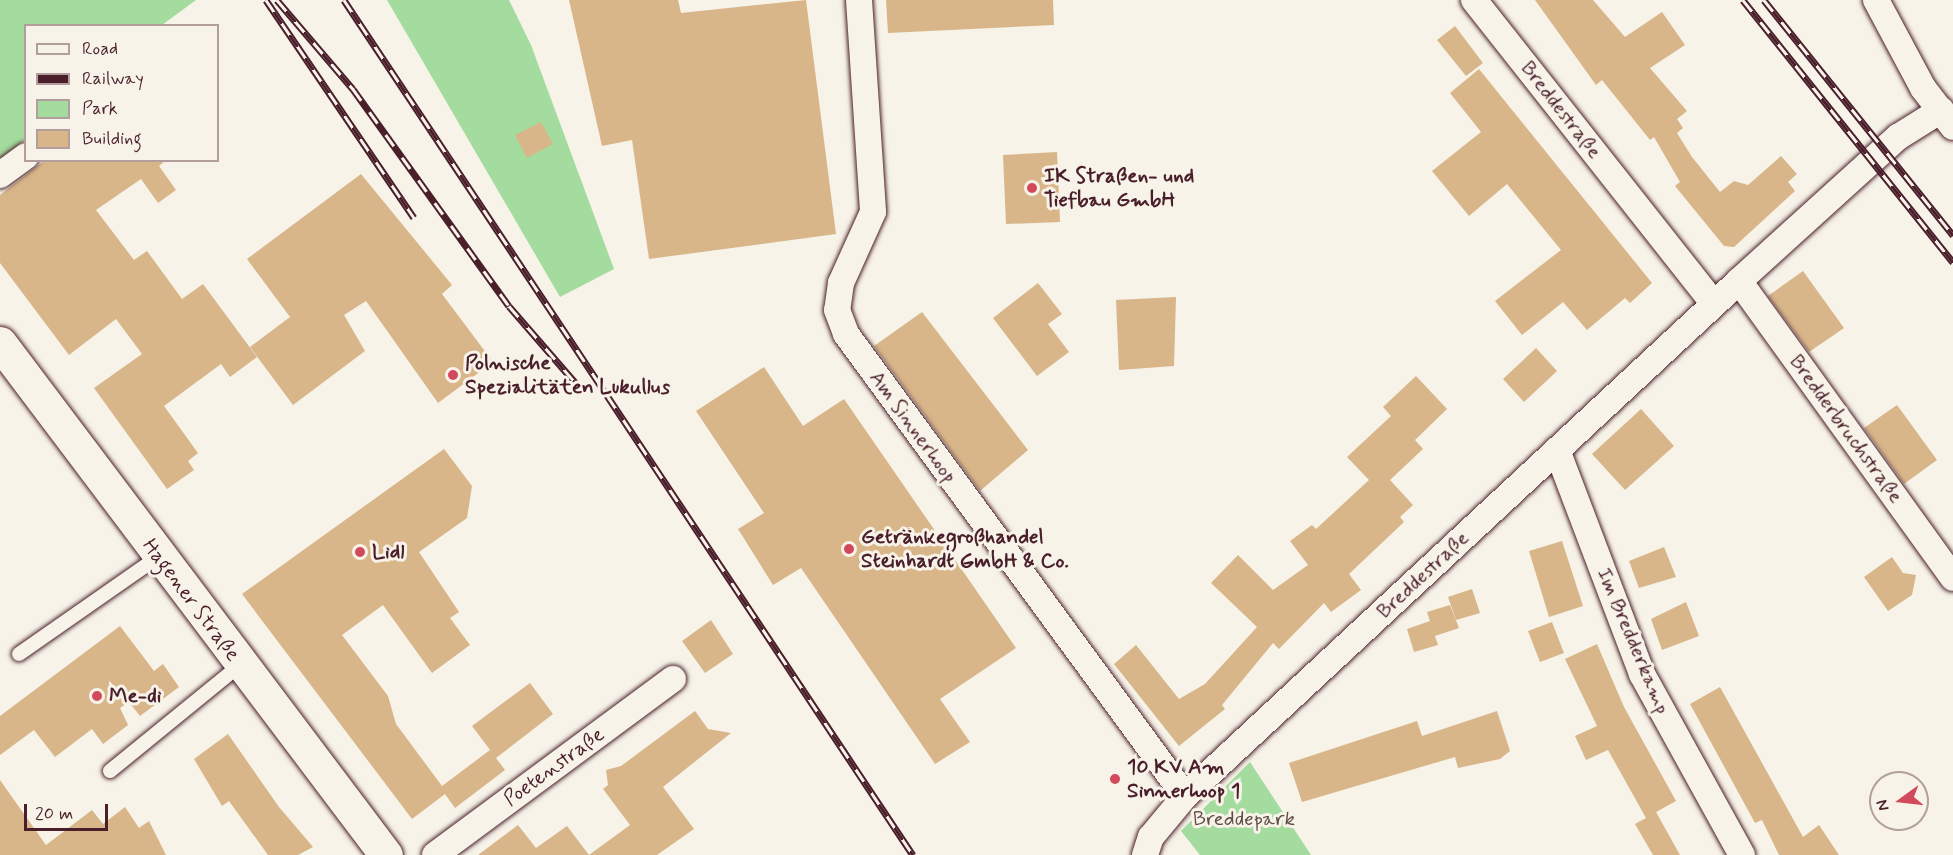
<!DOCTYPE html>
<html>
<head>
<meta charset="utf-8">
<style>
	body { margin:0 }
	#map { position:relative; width:1953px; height:855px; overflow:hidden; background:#f7f3e8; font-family:Mynerve,sans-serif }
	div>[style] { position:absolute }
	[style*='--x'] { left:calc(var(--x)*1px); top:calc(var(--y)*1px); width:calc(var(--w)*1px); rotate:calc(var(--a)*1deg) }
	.green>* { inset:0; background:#a4db9e }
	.building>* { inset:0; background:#d8b68a }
	.roads { filter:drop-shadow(0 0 2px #4a1f2b) drop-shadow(0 0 2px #4a1f2b) }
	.service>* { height:14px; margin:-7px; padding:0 7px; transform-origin:7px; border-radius:7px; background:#f7f3e8 }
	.minor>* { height:26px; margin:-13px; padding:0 13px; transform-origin:13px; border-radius:13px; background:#f7f3e8 }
	.primary>* { height:33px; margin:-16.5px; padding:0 16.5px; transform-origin:16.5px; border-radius:16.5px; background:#f7f3e8 }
	.rail>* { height:7px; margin-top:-3.5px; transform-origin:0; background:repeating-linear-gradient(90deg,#f7f3e8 0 14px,#4a1f2b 0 28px); box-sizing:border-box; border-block:2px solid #4a1f2b }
	.dots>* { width:16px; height:16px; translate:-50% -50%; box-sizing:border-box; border:3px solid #f7f3e8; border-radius:50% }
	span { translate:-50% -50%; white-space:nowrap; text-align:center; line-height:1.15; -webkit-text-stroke:6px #f7f3e8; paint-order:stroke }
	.street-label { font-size:21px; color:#4a1f2b }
	.poi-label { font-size:21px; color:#4a1f2b; font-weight:700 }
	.left { translate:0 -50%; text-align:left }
	.park-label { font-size:21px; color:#604e48 }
	.legend { position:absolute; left:24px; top:24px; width:195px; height:138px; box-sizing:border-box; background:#f7f3e8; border:2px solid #b29e9c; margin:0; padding:8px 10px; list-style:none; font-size:18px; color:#4a1f2b }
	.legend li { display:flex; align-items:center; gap:12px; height:30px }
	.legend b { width:30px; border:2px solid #b29e9c }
	.north { position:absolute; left:1869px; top:771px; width:60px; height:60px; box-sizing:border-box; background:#f7f3e8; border:2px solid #b29e9c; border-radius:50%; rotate:255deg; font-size:16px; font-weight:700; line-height:24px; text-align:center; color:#4a1f2b }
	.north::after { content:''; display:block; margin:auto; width:21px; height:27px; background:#d1495b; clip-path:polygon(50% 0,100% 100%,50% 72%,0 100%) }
	.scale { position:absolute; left:24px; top:804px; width:84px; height:27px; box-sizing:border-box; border:3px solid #4a1f2b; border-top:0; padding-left:8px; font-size:18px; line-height:21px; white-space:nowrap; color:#4a1f2b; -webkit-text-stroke:4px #f7f3e8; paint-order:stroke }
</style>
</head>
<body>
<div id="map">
	<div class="green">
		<div style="clip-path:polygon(0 0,196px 0,162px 25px,26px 26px,25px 140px,0 159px)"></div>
		<div style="clip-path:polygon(387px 0,509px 0,531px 45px,614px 269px,560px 297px)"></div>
		<div style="clip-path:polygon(1250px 762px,1311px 855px,1200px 855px,1181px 831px)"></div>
	</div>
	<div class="building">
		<div style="clip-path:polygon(569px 0,678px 0,681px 13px,806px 0,836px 234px,649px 259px,632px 140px,602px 146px)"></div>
		<div style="clip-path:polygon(886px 0,1053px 0,1054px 25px,888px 33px)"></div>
		<div style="clip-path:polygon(1535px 0,1593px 0,1625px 37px,1662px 12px,1685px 45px,1650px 68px,1687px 111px,1677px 119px,1683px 128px,1677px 133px,1692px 157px,1720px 192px,1734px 181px,1748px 185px,1781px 156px,1797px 174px,1788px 182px,1795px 191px,1734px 247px,1724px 246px,1675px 186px,1680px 182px,1654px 137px,1650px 140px,1602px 80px,1596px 85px)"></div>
		<div style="clip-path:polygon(1455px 26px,1483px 63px,1466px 76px,1437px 40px)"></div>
		<div style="clip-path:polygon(1479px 69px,1652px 283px,1630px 303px,1625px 298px,1587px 330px,1563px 302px,1522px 335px,1495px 301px,1561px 250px,1507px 184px,1469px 216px,1432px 171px,1481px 132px,1450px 93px)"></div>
		<div style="clip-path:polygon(541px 122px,553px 144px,527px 158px,515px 135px)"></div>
		<div style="clip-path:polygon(1057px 152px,1060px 222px,1006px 224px,1003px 155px)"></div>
		<div style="clip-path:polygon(45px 160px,166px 160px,159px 166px,176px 190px,158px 203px,141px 179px,96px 210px,134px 260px,147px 251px,182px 299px,203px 284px,257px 357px,230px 377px,221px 364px,164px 406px,198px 453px,188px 461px,194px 470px,167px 489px,94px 388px,142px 354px,116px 319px,69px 355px,0 263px,0 195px)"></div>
		<div style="clip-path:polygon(361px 174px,452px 285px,442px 294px,493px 362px,438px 403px,366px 301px,344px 315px,365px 351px,293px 405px,250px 347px,290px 317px,247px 259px)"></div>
		<div style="clip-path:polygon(1803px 271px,1844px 328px,1809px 352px,1768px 296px)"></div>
		<div style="clip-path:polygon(1038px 283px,1062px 314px,1048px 324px,1069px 352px,1037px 376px,993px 318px)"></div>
		<div style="clip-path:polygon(1176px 297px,1174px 366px,1119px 370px,1116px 300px)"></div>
		<div style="clip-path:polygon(922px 312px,1028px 450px,980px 491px,874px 346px)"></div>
		<div style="clip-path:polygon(1536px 348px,1557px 371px,1524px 402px,1503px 379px)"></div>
		<div style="clip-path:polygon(764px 367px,803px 426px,844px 399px,1016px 648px,940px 699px,970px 742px,935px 764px,801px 568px,773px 585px,738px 529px,764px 513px,696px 411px)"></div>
		<div style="clip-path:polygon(1416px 376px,1447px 409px,1415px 440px,1423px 449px,1390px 480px,1413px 505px,1400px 517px,1404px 522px,1349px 574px,1361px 590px,1331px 612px,1324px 603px,1279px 649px,1273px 643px,1222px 705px,1225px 709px,1179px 746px,1114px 664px,1136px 645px,1179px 699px,1205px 684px,1257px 627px,1211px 583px,1238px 555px,1273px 590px,1308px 565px,1290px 541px,1312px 525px,1316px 529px,1369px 480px,1347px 457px,1391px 416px,1383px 407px)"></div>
		<div style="clip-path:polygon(1897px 405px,1937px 460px,1904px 484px,1864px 428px)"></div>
		<div style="clip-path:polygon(1641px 409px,1674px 446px,1625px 490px,1592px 454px)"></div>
		<div style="clip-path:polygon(444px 449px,472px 486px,467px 518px,419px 552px,459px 612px,450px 618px,470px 645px,432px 673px,383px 605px,342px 635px,388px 696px,396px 724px,442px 786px,490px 750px,472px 726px,530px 683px,553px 714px,496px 758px,505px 770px,455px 808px,445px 794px,412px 819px,242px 594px)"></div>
		<div style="clip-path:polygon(1562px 541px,1583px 606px,1549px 617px,1529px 551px)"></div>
		<div style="clip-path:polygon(1664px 547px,1676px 577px,1639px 588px,1629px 561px)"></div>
		<div style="clip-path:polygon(1892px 557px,1903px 573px,1916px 575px,1912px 595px,1888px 611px,1864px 577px)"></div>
		<div style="clip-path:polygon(1472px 589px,1480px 613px,1456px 620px,1448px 597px)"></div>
		<div style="clip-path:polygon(1686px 602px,1699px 636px,1662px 650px,1651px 619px)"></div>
		<div style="clip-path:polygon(1450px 605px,1459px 628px,1435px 636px,1438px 645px,1414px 652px,1407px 629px,1430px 621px,1427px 612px)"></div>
		<div style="clip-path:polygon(711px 620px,733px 654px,705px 673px,682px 641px)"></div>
		<div style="clip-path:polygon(1552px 622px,1564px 653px,1540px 662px,1528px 631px)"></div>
		<div style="clip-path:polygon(120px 626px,154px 671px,163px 664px,179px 687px,140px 716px,129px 702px,120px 708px,128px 725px,103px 744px,92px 729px,55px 757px,34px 730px,0 755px,0 716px)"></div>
		<div style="clip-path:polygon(1597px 644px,1624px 707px,1676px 801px,1647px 817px,1656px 812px,1680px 855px,1653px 855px,1635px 824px,1646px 818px,1608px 750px,1586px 760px,1575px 736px,1597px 726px,1565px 659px)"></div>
		<div style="clip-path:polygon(1720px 687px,1803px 837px,1819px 825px,1839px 855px,1779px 855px,1762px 820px,1755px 823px,1690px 704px)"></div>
		<div style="clip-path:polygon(695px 711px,708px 729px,731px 733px,663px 787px,694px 829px,657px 855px,589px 855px,630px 825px,603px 789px,608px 785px,606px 770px,621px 766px)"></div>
		<div style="clip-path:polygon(1497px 711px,1510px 751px,1500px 759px,1458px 768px,1455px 757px,1302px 802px,1289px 763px,1417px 721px,1422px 736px)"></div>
		<div style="clip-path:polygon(228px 734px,279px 807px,313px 847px,298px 855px,268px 855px,229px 801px,222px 806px,194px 759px)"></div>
		<div style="clip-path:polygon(0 780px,46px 845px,92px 810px,103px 824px,125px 807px,139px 828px,149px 821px,166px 855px,0 855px)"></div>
		<div style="clip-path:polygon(518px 825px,536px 848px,567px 826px,589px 855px,478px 855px)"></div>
	</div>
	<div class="roads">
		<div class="service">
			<div style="--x:19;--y:654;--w:169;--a:-34.9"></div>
			<div style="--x:110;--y:771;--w:168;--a:-39.2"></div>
		</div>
		<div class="minor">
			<div style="--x:859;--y:0;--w:212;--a:86.2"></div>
			<div style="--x:873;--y:212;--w:78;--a:114.3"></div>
			<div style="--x:841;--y:283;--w:27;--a:98"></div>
			<div style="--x:837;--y:310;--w:26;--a:69"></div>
			<div style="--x:846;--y:334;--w:573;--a:53.73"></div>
			<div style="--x:1474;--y:0;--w:387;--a:51.7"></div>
			<div style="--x:1876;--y:0;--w:100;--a:61.9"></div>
			<div style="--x:1923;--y:88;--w:49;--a:52.4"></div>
			<div style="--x:0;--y:175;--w:32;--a:-36"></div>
			<div style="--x:1739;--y:281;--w:366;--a:54.2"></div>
			<div style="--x:1557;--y:450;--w:240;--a:69.2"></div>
			<div style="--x:1642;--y:674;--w:207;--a:61.1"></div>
			<div style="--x:435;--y:855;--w:296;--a:-36.5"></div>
			<div style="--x:1145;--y:855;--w:19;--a:-72"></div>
			<div style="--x:1151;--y:837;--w:53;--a:-50.3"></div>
			<div style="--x:1185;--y:796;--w:756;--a:-42.91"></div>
			<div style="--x:1739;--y:281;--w:215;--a:-42.2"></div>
			<div style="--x:1898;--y:137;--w:51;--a:-32.1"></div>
		</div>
		<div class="primary">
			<div style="--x:0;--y:343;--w:641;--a:52.99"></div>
		</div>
	</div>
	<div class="rail">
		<div style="--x:266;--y:0;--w:263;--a:55.8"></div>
		<div style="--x:277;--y:0;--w:117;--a:49.5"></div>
		<div style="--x:353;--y:89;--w:267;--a:54.3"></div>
		<div style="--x:509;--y:306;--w:108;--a:49.1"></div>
		<div style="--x:344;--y:0;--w:1027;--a:56.36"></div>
		<div style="--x:1743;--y:0;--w:336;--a:51.3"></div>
		<div style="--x:1764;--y:0;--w:302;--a:51.2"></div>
	</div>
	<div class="dots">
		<div style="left:1032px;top:188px;background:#d1495b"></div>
		<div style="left:453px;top:375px;background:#d1495b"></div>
		<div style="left:849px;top:549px;background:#d1495b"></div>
		<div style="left:360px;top:552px;background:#d1495b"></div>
		<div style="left:97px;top:696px;background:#d1495b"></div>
		<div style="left:1115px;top:779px;background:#d1495b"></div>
	</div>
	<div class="street-label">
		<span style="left:1561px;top:110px;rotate:52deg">Breddestraße</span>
		<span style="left:913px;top:427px;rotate:54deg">Am Sinnerhoop</span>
		<span style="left:1846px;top:429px;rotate:54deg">Bredderbruchstraße</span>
		<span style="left:1423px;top:575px;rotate:-43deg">Breddestraße</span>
		<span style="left:191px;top:600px;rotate:53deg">Hagener Straße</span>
		<span style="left:1633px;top:641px;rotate:67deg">Im Bredderkamp</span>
		<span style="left:554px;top:767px;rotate:-36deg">Poetenstraße</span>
	</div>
	<div class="poi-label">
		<span class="left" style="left:1044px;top:188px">IK Straßen- und<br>Tiefbau GmbH</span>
		<span class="left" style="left:465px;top:375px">Polnische<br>Spezialitäten Lukullus</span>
		<span class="left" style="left:861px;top:549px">Getränkegroßhandel<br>Steinhardt GmbH &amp; Co.</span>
		<span class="left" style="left:372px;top:552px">Lidl</span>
		<span class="left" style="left:109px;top:696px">Me-di</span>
		<span class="left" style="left:1127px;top:779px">10 KV Am<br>Sinnerhoop 1</span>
	</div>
	<div class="park-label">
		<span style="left:1244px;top:819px">Breddepark</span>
	</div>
	<ul class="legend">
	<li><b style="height:8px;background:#f7f3e8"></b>Road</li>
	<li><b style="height:8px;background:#4a1f2b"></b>Railway</li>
	<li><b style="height:16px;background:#a4db9e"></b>Park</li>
	<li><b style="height:16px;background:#d8b68a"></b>Building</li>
	</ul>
	<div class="north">N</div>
	<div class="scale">20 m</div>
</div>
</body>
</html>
